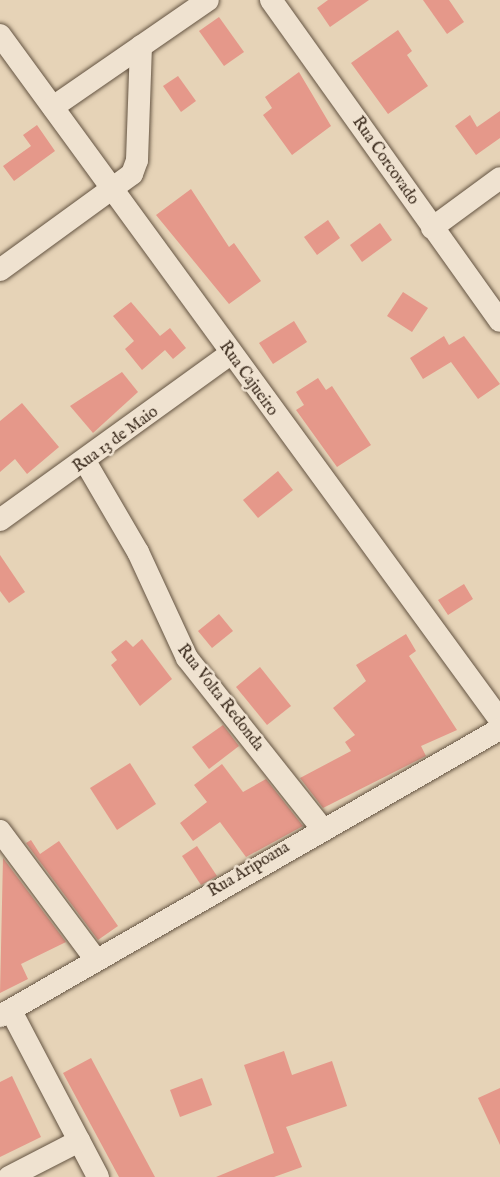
<!DOCTYPE html>
<html>
<head>
<meta charset="utf-8">
<style>
	body { margin:0 }
	#map { position:relative; width:500px; height:1177px; overflow:hidden; background:#e6d3b7; font-family:"IM FELL English",serif }
	div>[style] { position:absolute }
	[style*='--x'] { left:calc(var(--x)*1px); top:calc(var(--y)*1px); width:calc(var(--w)*1px); rotate:calc(var(--a)*1deg) }
	.building>* { inset:0; background:#e5988a }
	.roads { filter:drop-shadow(0 0 2px #645442) drop-shadow(0 0 2px #645442) }
	.minor>* { height:22px; margin:-11px; padding:0 11px; transform-origin:11px; border-radius:11px; background:#efe2d0 }
	span { translate:-50% -50%; white-space:nowrap; text-align:center; line-height:1.15; -webkit-text-stroke:5px #efe2d0; paint-order:stroke }
	.street-label { font-size:16px; color:#39291b }
</style>
</head>
<body>
<div id="map">
	<div class="building">
		<div style="clip-path:polygon(328px 0,369px 0,330px 27px,317px 8px)"></div>
		<div style="clip-path:polygon(423px 0,449px 0,464px 22px,447px 34px)"></div>
		<div style="clip-path:polygon(219px 17px,244px 52px,224px 66px,199px 31px)"></div>
		<div style="clip-path:polygon(398px 30px,412px 51px,407px 55px,428px 86px,388px 114px,351px 63px)"></div>
		<div style="clip-path:polygon(299px 72px,331px 126px,292px 155px,263px 115px,272px 108px,265px 97px)"></div>
		<div style="clip-path:polygon(178px 76px,196px 101px,181px 112px,163px 86px)"></div>
		<div style="clip-path:polygon(500px 111px,500px 138px,476px 155px,455px 126px,470px 115px,477px 127px)"></div>
		<div style="clip-path:polygon(37px 125px,55px 151px,14px 181px,3px 166px,31px 146px,23px 135px)"></div>
		<div style="clip-path:polygon(191px 189px,229px 247px,234px 243px,261px 281px,229px 304px,156px 215px)"></div>
		<div style="clip-path:polygon(328px 220px,340px 238px,317px 255px,304px 237px)"></div>
		<div style="clip-path:polygon(380px 223px,392px 240px,362px 262px,350px 245px)"></div>
		<div style="clip-path:polygon(403px 292px,428px 308px,412px 332px,387px 316px)"></div>
		<div style="clip-path:polygon(131px 302px,160px 336px,170px 328px,186px 348px,173px 359px,165px 350px,142px 370px,125px 349px,134px 341px,113px 316px)"></div>
		<div style="clip-path:polygon(294px 321px,307px 342px,273px 364px,259px 343px)"></div>
		<div style="clip-path:polygon(444px 336px,449px 345px,464px 336px,500px 384px,478px 399px,451px 362px,423px 379px,410px 358px)"></div>
		<div style="clip-path:polygon(122px 372px,138px 392px,93px 433px,70px 406px)"></div>
		<div style="clip-path:polygon(318px 378px,326px 390px,332px 386px,371px 445px,337px 467px,296px 410px,304px 405px,296px 392px)"></div>
		<div style="clip-path:polygon(22px 403px,59px 447px,27px 474px,15px 459px,0 472px,0 421px)"></div>
		<div style="clip-path:polygon(278px 471px,293px 490px,258px 518px,243px 500px)"></div>
		<div style="clip-path:polygon(0 555px,25px 592px,9px 603px,0 591px)"></div>
		<div style="clip-path:polygon(464px 584px,473px 599px,448px 615px,438px 600px)"></div>
		<div style="clip-path:polygon(219px 614px,233px 631px,212px 648px,198px 631px)"></div>
		<div style="clip-path:polygon(406px 634px,416px 651px,409px 656px,457px 730px,421px 746px,426px 756px,323px 808px,300px 778px,351px 751px,345px 742px,355px 735px,333px 708px,366px 681px,356px 665px)"></div>
		<div style="clip-path:polygon(142px 639px,172px 679px,140px 706px,111px 665px,117px 660px,111px 652px,126px 640px,133px 647px)"></div>
		<div style="clip-path:polygon(260px 667px,291px 706px,267px 725px,236px 687px)"></div>
		<div style="clip-path:polygon(223px 725px,239px 746px,209px 769px,192px 747px)"></div>
		<div style="clip-path:polygon(130px 763px,156px 804px,117px 830px,90px 788px)"></div>
		<div style="clip-path:polygon(222px 764px,243px 792px,266px 779px,303px 826px,246px 857px,220px 822px,193px 841px,180px 823px,207px 802px,194px 785px)"></div>
		<div style="clip-path:polygon(31px 840px,40px 854px,59px 841px,118px 926px,98px 940px,26px 843px)"></div>
		<div style="clip-path:polygon(197px 846px,217px 876px,201px 885px,182px 856px)"></div>
		<div style="clip-path:polygon(3px 858px,66px 942px,21px 964px,28px 979px,0 993px)"></div>
		<div style="clip-path:polygon(284px 1051px,292px 1075px,332px 1061px,347px 1106px,286px 1127px,302px 1167px,274px 1177px,216px 1177px,274px 1153px,244px 1065px)"></div>
		<div style="clip-path:polygon(91px 1058px,155px 1177px,119px 1177px,63px 1073px)"></div>
		<div style="clip-path:polygon(12px 1076px,41px 1137px,0 1157px,0 1082px)"></div>
		<div style="clip-path:polygon(202px 1078px,212px 1105px,180px 1117px,170px 1090px)"></div>
		<div style="clip-path:polygon(500px 1088px,500px 1145px,478px 1098px)"></div>
	</div>
	<div class="roads">
		<div class="minor">
			<div style="--x:271;--y:0;--w:394;--a:54.5"></div>
			<div style="--x:0;--y:35;--w:848;--a:53.87"></div>
			<div style="--x:53;--y:107;--w:188;--a:-34.6"></div>
			<div style="--x:432;--y:228;--w:84;--a:-36.3"></div>
			<div style="--x:0;--y:270;--w:163;--a:-36"></div>
			<div style="--x:132;--y:174;--w:15;--a:-70"></div>
			<div style="--x:137;--y:160;--w:114;--a:-88"></div>
			<div style="--x:86;--y:463;--w:103;--a:59.7"></div>
			<div style="--x:138;--y:552;--w:117;--a:65.2"></div>
			<div style="--x:187;--y:658;--w:216;--a:51.6"></div>
			<div style="--x:0;--y:520;--w:282;--a:-35.8"></div>
			<div style="--x:0;--y:831;--w:161;--a:53.3"></div>
			<div style="--x:11;--y:1011;--w:187;--a:62.3"></div>
			<div style="--x:0;--y:1016;--w:577;--a:-29.86"></div>
			<div style="--x:9;--y:1177;--w:79;--a:-27.2"></div>
		</div>
	</div>
	<div class="street-label">
		<span style="left:385px;top:161px;rotate:55deg">Rua Corcovado</span>
		<span style="left:248px;top:379px;rotate:54deg">Rua Cajueiro</span>
		<span style="left:116px;top:440px;rotate:-36deg">Rua 13 de Maio</span>
		<span style="left:220px;top:698px;rotate:52deg">Rua Volta Redonda</span>
		<span style="left:249px;top:870px;rotate:-31deg">Rua Aripoana</span>
	</div>
</div>
</body>
</html>
